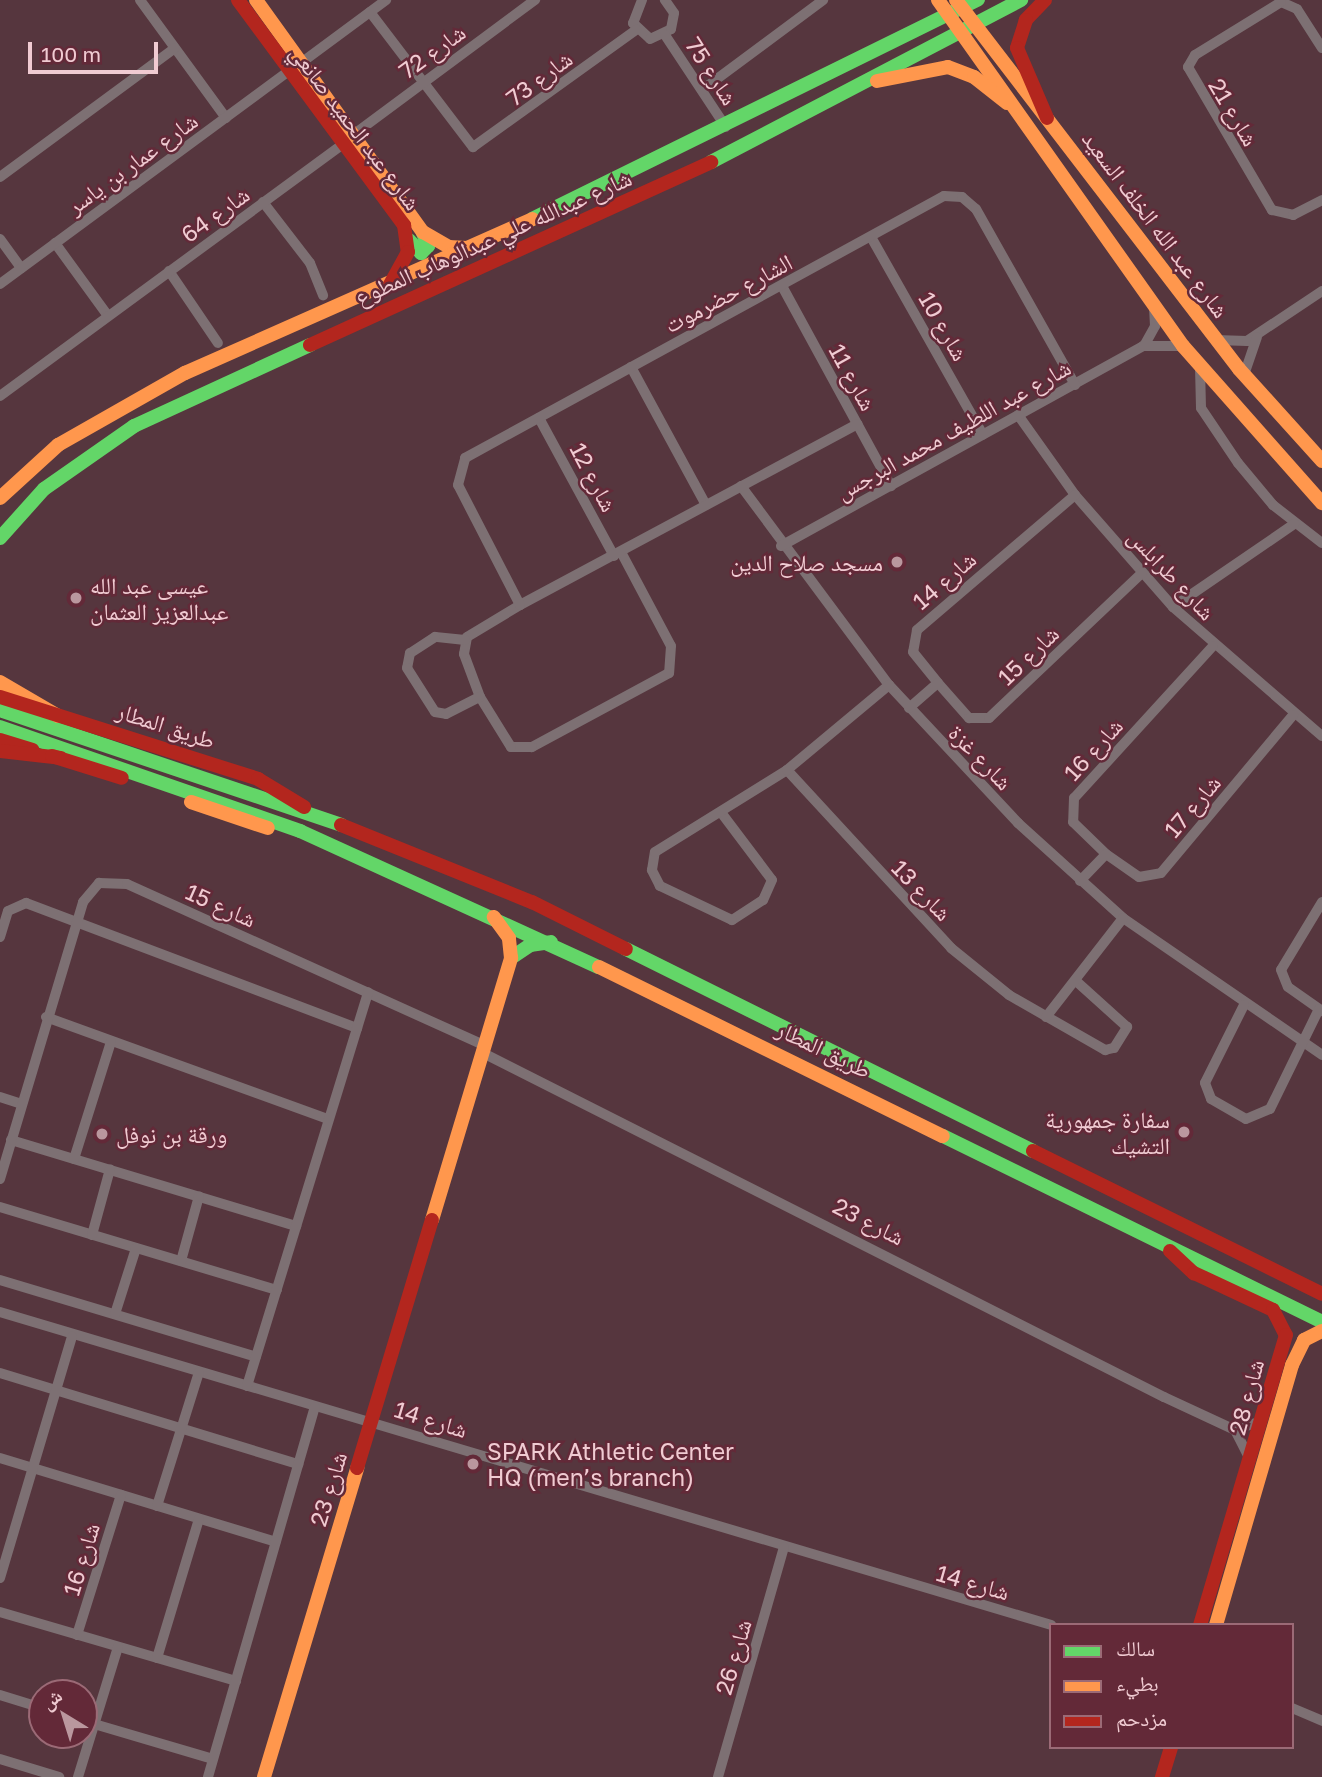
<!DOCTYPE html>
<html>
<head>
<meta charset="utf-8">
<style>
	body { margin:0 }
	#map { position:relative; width:1322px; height:1777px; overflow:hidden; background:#56363e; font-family:"Golos Text","Noto Naskh Arabic",sans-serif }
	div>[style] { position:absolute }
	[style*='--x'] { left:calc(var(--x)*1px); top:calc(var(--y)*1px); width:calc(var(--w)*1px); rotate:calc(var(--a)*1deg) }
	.street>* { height:10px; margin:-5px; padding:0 5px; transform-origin:5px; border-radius:5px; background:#7d7073 }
	.fast>* { height:14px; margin:-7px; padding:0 7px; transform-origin:7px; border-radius:7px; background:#63d668 }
	.slow>* { height:14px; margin:-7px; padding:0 7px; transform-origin:7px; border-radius:7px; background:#ff974d }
	.jam>* { height:14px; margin:-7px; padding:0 7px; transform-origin:7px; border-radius:7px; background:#b3261e }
	.dots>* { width:19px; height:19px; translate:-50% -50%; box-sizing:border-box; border:4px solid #632938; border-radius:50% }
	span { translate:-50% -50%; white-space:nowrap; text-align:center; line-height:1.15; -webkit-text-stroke:5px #632938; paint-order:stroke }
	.street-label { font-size:23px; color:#f0cbd2 }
	.poi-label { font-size:23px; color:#f0cbd2 }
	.right { translate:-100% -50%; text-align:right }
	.left { translate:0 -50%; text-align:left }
	.legend { position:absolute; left:1049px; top:1623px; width:245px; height:126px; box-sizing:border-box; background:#632938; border:2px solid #9b6a76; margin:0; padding:9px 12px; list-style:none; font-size:21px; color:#f0cbd2 }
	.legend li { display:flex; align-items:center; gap:14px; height:35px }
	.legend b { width:35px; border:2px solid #9b6a76 }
	.north { position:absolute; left:28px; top:1679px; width:70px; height:70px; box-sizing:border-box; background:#632938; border:2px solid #9b6a76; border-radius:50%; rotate:322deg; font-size:19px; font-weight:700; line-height:28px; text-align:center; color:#f0cbd2 }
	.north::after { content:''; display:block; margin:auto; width:24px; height:32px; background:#ba979e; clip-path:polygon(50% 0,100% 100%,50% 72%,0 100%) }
	.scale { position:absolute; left:28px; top:42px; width:130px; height:32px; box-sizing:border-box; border:4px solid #f0cbd2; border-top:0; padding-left:9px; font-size:21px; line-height:24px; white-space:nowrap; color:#f0cbd2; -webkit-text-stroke:5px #632938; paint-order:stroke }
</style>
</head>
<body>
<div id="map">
	<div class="street">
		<div style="--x:140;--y:0;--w:146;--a:53.9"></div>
		<div style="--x:642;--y:0;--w:25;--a:111"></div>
		<div style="--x:633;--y:23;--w:23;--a:43"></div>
		<div style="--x:650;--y:39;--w:23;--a:-25"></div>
		<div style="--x:671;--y:29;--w:16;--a:-79"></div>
		<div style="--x:674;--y:13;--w:16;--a:-125"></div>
		<div style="--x:370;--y:12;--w:170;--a:52.7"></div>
		<div style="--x:473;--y:147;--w:201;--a:-35.7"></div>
		<div style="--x:665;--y:35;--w:110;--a:56.5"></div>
		<div style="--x:1322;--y:48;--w:46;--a:-122.7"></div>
		<div style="--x:1297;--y:9;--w:17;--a:-156"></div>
		<div style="--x:1281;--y:2;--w:101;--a:148.4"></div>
		<div style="--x:1195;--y:55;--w:14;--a:120"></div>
		<div style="--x:1188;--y:67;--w:166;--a:59.6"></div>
		<div style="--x:1272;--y:210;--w:22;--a:13"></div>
		<div style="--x:1293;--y:215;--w:33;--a:-27"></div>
		<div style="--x:305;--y:60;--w:101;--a:-36.5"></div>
		<div style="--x:702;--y:90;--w:151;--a:-36.6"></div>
		<div style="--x:353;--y:135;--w:227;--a:-36.6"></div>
		<div style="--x:0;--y:177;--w:217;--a:-36.4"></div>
		<div style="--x:263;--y:202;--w:77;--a:52.4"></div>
		<div style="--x:310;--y:263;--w:35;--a:68"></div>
		<div style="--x:871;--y:237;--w:227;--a:60.5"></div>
		<div style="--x:0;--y:239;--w:36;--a:54"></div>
		<div style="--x:55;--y:243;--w:90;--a:54"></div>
		<div style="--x:169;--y:271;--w:87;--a:55.8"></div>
		<div style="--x:0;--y:284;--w:355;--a:-36.4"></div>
		<div style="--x:782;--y:286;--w:228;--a:61.4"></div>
		<div style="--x:1216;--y:340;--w:31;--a:2"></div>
		<div style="--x:1247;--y:341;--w:90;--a:-33.7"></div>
		<div style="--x:1144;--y:346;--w:23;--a:-61"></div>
		<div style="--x:1155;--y:326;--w:18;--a:-93"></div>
		<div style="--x:631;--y:367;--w:157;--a:61.5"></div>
		<div style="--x:1200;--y:367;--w:41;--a:88.6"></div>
		<div style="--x:1201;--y:408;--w:66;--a:56.1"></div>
		<div style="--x:1238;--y:463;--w:55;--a:50.2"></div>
		<div style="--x:1273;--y:505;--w:62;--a:37.8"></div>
		<div style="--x:1244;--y:375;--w:40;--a:-71.1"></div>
		<div style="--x:0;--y:396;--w:427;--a:-36.3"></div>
		<div style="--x:1018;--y:415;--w:98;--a:54.5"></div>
		<div style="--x:1075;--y:495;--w:149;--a:48.8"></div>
		<div style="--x:1173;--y:607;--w:197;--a:40.9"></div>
		<div style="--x:539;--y:418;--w:157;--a:61.5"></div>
		<div style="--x:741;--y:486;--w:248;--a:53.4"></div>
		<div style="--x:889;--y:685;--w:189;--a:46.9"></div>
		<div style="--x:1018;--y:823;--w:142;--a:42.1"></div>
		<div style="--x:1123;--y:918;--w:242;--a:34.5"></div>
		<div style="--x:1075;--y:495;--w:208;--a:139.5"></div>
		<div style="--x:917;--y:630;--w:22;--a:100"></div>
		<div style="--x:913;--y:652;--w:40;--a:51"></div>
		<div style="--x:938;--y:683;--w:47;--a:48.5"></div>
		<div style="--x:969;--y:718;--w:20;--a:0"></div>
		<div style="--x:989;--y:718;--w:211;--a:-43.5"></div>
		<div style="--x:781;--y:546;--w:414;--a:-28.9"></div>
		<div style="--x:1143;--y:346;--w:40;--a:0"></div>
		<div style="--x:621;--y:552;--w:106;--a:62"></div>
		<div style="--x:671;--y:646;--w:27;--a:94"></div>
		<div style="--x:669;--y:673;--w:156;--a:151.6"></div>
		<div style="--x:532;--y:747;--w:21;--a:180"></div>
		<div style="--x:511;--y:747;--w:59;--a:-121.8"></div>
		<div style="--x:480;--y:697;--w:46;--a:-110.4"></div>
		<div style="--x:464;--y:654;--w:17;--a:-80"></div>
		<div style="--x:467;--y:637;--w:62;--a:-31.1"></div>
		<div style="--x:520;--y:605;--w:383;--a:-28.2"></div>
		<div style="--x:520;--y:605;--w:135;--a:-117.3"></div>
		<div style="--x:458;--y:485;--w:28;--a:-75"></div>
		<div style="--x:465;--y:458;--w:546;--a:-28.68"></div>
		<div style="--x:944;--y:196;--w:18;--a:3"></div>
		<div style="--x:962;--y:197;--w:18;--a:41"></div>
		<div style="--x:976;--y:209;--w:202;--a:60.6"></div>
		<div style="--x:1173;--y:607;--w:147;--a:-34.4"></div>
		<div style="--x:465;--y:640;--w:30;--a:-174"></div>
		<div style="--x:435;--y:637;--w:30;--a:147"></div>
		<div style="--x:410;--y:653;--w:15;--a:101"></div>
		<div style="--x:407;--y:668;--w:52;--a:57.5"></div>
		<div style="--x:435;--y:712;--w:11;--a:10"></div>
		<div style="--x:446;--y:714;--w:38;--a:-27"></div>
		<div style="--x:1213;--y:646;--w:206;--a:132.4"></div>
		<div style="--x:1074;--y:798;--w:24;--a:92"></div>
		<div style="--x:1073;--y:822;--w:46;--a:44.1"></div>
		<div style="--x:1106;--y:854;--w:40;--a:34.9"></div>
		<div style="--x:1139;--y:877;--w:22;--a:-10"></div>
		<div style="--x:1161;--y:873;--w:206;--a:-50.1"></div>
		<div style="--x:909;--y:708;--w:38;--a:-41"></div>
		<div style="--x:787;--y:770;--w:242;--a:47.3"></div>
		<div style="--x:951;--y:948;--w:75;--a:39"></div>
		<div style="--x:1009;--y:995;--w:111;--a:29.8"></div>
		<div style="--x:1105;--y:1050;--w:9;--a:-13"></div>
		<div style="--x:1114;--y:1048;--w:25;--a:-58"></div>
		<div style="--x:1127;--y:1027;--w:69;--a:-138"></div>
		<div style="--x:723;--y:815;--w:81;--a:53"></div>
		<div style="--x:772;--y:880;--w:22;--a:114"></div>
		<div style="--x:763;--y:900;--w:37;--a:147"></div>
		<div style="--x:732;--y:920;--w:80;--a:-154.7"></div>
		<div style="--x:660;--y:886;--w:18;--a:-117"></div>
		<div style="--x:652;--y:870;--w:18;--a:-81"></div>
		<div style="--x:655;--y:852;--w:155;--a:-31.8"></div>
		<div style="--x:787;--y:770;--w:133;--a:-39.8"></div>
		<div style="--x:1080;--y:881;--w:37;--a:-46"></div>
		<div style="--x:1322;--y:902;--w:79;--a:121.1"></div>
		<div style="--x:1281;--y:970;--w:18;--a:68"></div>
		<div style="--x:1288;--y:987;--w:42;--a:35.2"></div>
		<div style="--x:0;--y:937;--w:27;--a:-73"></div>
		<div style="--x:8;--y:911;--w:20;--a:-24"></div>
		<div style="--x:26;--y:903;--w:354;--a:20.7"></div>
		<div style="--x:1244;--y:1005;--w:87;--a:116.6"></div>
		<div style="--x:1205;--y:1083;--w:17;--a:69"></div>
		<div style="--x:1211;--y:1099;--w:40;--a:29.7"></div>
		<div style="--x:1246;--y:1119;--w:26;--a:-23"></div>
		<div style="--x:1270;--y:1109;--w:111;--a:-63.9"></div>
		<div style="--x:46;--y:1017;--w:300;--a:19.9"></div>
		<div style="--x:1046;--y:1017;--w:125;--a:-52.1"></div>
		<div style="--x:481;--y:1052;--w:765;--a:26.8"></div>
		<div style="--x:1164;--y:1397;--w:78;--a:24.9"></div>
		<div style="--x:1235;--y:1430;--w:28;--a:-19"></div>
		<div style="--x:0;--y:1097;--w:22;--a:18"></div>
		<div style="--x:11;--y:1140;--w:298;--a:16.8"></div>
		<div style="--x:74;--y:1159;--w:123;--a:-72.5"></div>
		<div style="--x:0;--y:1179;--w:289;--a:-73.3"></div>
		<div style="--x:83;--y:902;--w:25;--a:-50"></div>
		<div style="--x:99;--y:883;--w:28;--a:2"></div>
		<div style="--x:127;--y:884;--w:391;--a:24.3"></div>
		<div style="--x:0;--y:1207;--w:289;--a:16.7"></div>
		<div style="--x:92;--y:1235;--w:68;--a:-74.7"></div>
		<div style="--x:181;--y:1261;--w:67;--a:-74.5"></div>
		<div style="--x:0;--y:1280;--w:267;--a:16.7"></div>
		<div style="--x:0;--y:1312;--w:1097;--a:16.58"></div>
		<div style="--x:115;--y:1314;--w:69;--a:-72.3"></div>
		<div style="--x:0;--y:1373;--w:312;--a:17"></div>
		<div style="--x:247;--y:1386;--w:412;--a:-72.9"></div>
		<div style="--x:1235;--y:1430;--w:30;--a:63"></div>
		<div style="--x:0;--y:1458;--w:288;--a:16.9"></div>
		<div style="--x:157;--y:1506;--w:140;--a:-72.6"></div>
		<div style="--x:0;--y:1578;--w:252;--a:-73.4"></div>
		<div style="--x:0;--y:1612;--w:246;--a:16.3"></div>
		<div style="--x:77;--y:1635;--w:147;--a:-72.6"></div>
		<div style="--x:157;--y:1658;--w:145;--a:-73.2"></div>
		<div style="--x:0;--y:1695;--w:44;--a:17.2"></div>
		<div style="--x:1292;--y:1708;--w:33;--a:23"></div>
		<div style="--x:84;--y:1721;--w:134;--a:16.4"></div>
		<div style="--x:0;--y:1759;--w:62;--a:17"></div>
		<div style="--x:78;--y:1777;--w:136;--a:-72.9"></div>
		<div style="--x:208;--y:1777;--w:385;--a:-73.9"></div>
		<div style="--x:718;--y:1777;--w:239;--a:-74"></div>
	</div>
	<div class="fast">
		<div style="--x:711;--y:162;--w:350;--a:-27.6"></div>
		<div style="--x:532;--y:219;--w:497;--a:-26.2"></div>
		<div style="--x:409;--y:240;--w:18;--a:47"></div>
		<div style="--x:421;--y:253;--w:10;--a:-45"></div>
		<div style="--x:428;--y:246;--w:14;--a:-111"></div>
		<div style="--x:0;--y:538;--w:66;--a:-48.1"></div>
		<div style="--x:44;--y:489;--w:110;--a:-35"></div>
		<div style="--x:134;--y:426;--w:194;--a:-24.7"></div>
		<div style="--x:0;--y:710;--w:360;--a:18.6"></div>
		<div style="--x:0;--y:727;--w:318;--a:19.1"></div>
		<div style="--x:300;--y:831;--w:328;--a:24.5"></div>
		<div style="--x:626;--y:949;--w:454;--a:26.4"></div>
		<div style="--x:511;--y:958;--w:23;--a:-34"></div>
		<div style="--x:530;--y:945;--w:21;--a:-8"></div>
		<div style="--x:943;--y:1136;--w:422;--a:26.1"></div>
	</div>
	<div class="slow">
		<div style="--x:256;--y:0;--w:286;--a:54.3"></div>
		<div style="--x:423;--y:232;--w:30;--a:30"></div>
		<div style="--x:449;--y:247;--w:22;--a:3"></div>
		<div style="--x:938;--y:0;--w:424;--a:54.7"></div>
		<div style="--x:1183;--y:346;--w:210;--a:48.5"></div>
		<div style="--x:956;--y:0;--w:465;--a:52.5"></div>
		<div style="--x:1239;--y:369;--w:124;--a:47.9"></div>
		<div style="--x:877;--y:81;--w:72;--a:-11.2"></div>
		<div style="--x:948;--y:67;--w:28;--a:21"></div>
		<div style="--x:974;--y:77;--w:42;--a:38.2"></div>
		<div style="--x:0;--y:498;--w:79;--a:-42.4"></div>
		<div style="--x:58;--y:445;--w:146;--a:-29.6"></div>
		<div style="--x:185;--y:373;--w:380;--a:-23.9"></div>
		<div style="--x:0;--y:682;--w:67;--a:30.4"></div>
		<div style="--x:191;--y:802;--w:81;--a:18.7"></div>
		<div style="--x:599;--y:967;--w:383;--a:26.2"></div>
		<div style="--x:432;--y:1220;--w:274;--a:-73.2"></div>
		<div style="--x:511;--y:958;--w:20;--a:-96"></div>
		<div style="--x:509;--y:938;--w:26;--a:-126"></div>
		<div style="--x:1216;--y:1625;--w:271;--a:-73.7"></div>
		<div style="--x:1292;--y:1365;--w:28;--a:-64"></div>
		<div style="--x:1304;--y:1340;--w:20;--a:-27"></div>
		<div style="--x:264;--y:1777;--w:323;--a:-73.2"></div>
	</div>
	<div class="jam">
		<div style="--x:238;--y:0;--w:280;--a:53.6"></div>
		<div style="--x:404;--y:225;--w:27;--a:82"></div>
		<div style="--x:408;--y:252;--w:37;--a:119"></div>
		<div style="--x:1045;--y:0;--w:28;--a:134"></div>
		<div style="--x:1026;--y:20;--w:29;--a:108"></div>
		<div style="--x:1017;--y:48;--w:76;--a:66.8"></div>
		<div style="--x:310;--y:345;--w:441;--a:-24.5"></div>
		<div style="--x:0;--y:697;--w:271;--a:17.6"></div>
		<div style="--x:258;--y:779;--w:54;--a:31.3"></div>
		<div style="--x:0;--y:740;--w:34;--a:17"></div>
		<div style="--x:0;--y:751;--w:61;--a:6.5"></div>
		<div style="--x:52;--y:756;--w:73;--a:17.4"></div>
		<div style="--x:341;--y:825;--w:206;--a:22"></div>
		<div style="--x:532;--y:902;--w:105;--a:26.6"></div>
		<div style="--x:1033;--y:1151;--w:322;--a:26.3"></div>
		<div style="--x:1170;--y:1251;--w:33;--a:43"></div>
		<div style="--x:1194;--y:1273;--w:87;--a:25.1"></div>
		<div style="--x:1273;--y:1310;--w:28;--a:63"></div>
		<div style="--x:1286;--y:1335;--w:302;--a:106.5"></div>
		<div style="--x:357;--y:1468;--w:259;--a:-73.2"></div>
		<div style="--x:1162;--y:1777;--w:31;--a:-73"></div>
	</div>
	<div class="dots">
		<div style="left:897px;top:562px;background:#ba979e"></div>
		<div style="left:76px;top:598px;background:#ba979e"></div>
		<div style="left:1184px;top:1132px;background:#ba979e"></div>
		<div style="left:102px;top:1134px;background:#ba979e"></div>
		<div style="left:473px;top:1464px;background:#ba979e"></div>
	</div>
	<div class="street-label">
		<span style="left:432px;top:51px;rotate:-36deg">شارع 72</span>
		<span style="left:712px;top:71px;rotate:57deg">شارع 75</span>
		<span style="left:539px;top:78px;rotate:-37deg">شارع 73</span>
		<span style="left:1234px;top:112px;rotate:59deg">شارع 21</span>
		<span style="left:356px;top:127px;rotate:53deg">شارع عبد الحميد صانعي</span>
		<span style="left:132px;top:163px;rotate:-36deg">شارع عمار بن ياسر</span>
		<span style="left:215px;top:214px;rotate:-36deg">شارع 64</span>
		<span style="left:1156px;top:224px;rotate:53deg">شارع عبد الله الخلف السعيد</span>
		<span style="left:493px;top:237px;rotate:-24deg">شارع عبدالله علي عبدالوهاب المطوع</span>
		<span style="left:728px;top:293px;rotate:-28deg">الشارع حضرموت</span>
		<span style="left:944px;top:326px;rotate:60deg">شارع 10</span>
		<span style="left:853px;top:377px;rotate:61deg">شارع 11</span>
		<span style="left:953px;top:429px;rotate:-29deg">شارع عبد اللطيف محمد البرجس</span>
		<span style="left:594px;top:477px;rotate:62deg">شارع 12</span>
		<span style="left:1172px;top:574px;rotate:47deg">شارع طرابلس</span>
		<span style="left:944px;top:580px;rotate:-41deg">شارع 14</span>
		<span style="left:1028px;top:655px;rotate:-44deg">شارع 15</span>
		<span style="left:166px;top:725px;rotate:18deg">طريق المطار</span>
		<span style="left:1093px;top:749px;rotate:-48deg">شارع 16</span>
		<span style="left:981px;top:757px;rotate:46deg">شارع غزة</span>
		<span style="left:1192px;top:806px;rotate:-50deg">شارع 17</span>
		<span style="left:922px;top:890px;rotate:46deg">شارع 13</span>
		<span style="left:221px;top:905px;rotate:24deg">شارع 15</span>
		<span style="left:824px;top:1049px;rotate:26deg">طريق المطار</span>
		<span style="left:869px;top:1221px;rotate:27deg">شارع 23</span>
		<span style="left:1246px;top:1397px;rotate:-75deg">شارع 28</span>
		<span style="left:431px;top:1419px;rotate:17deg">شارع 14</span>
		<span style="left:328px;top:1489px;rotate:-73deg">شارع 23</span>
		<span style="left:81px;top:1559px;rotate:-73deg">شارع 16</span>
		<span style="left:973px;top:1582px;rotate:16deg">شارع 14</span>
		<span style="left:733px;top:1657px;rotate:-74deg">شارع 26</span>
	</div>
	<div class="poi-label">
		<span class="right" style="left:883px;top:562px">مسجد صلاح الدين</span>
		<span class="left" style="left:90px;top:598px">عيسى عبد الله<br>عبدالعزيز العثمان</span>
		<span class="right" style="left:1170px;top:1132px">سفارة جمهورية<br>التشيك</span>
		<span class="left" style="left:116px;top:1134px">ورقة بن نوفل</span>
		<span class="left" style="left:487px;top:1464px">SPARK Athletic Center<br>HQ (men’s branch)</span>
	</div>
	<ul class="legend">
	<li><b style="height:9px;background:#63d668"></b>سالك</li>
	<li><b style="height:9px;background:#ff974d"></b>بطيء</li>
	<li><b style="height:9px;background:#b3261e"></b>مزدحم</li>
	</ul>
	<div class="north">ش</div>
	<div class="scale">100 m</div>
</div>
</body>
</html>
